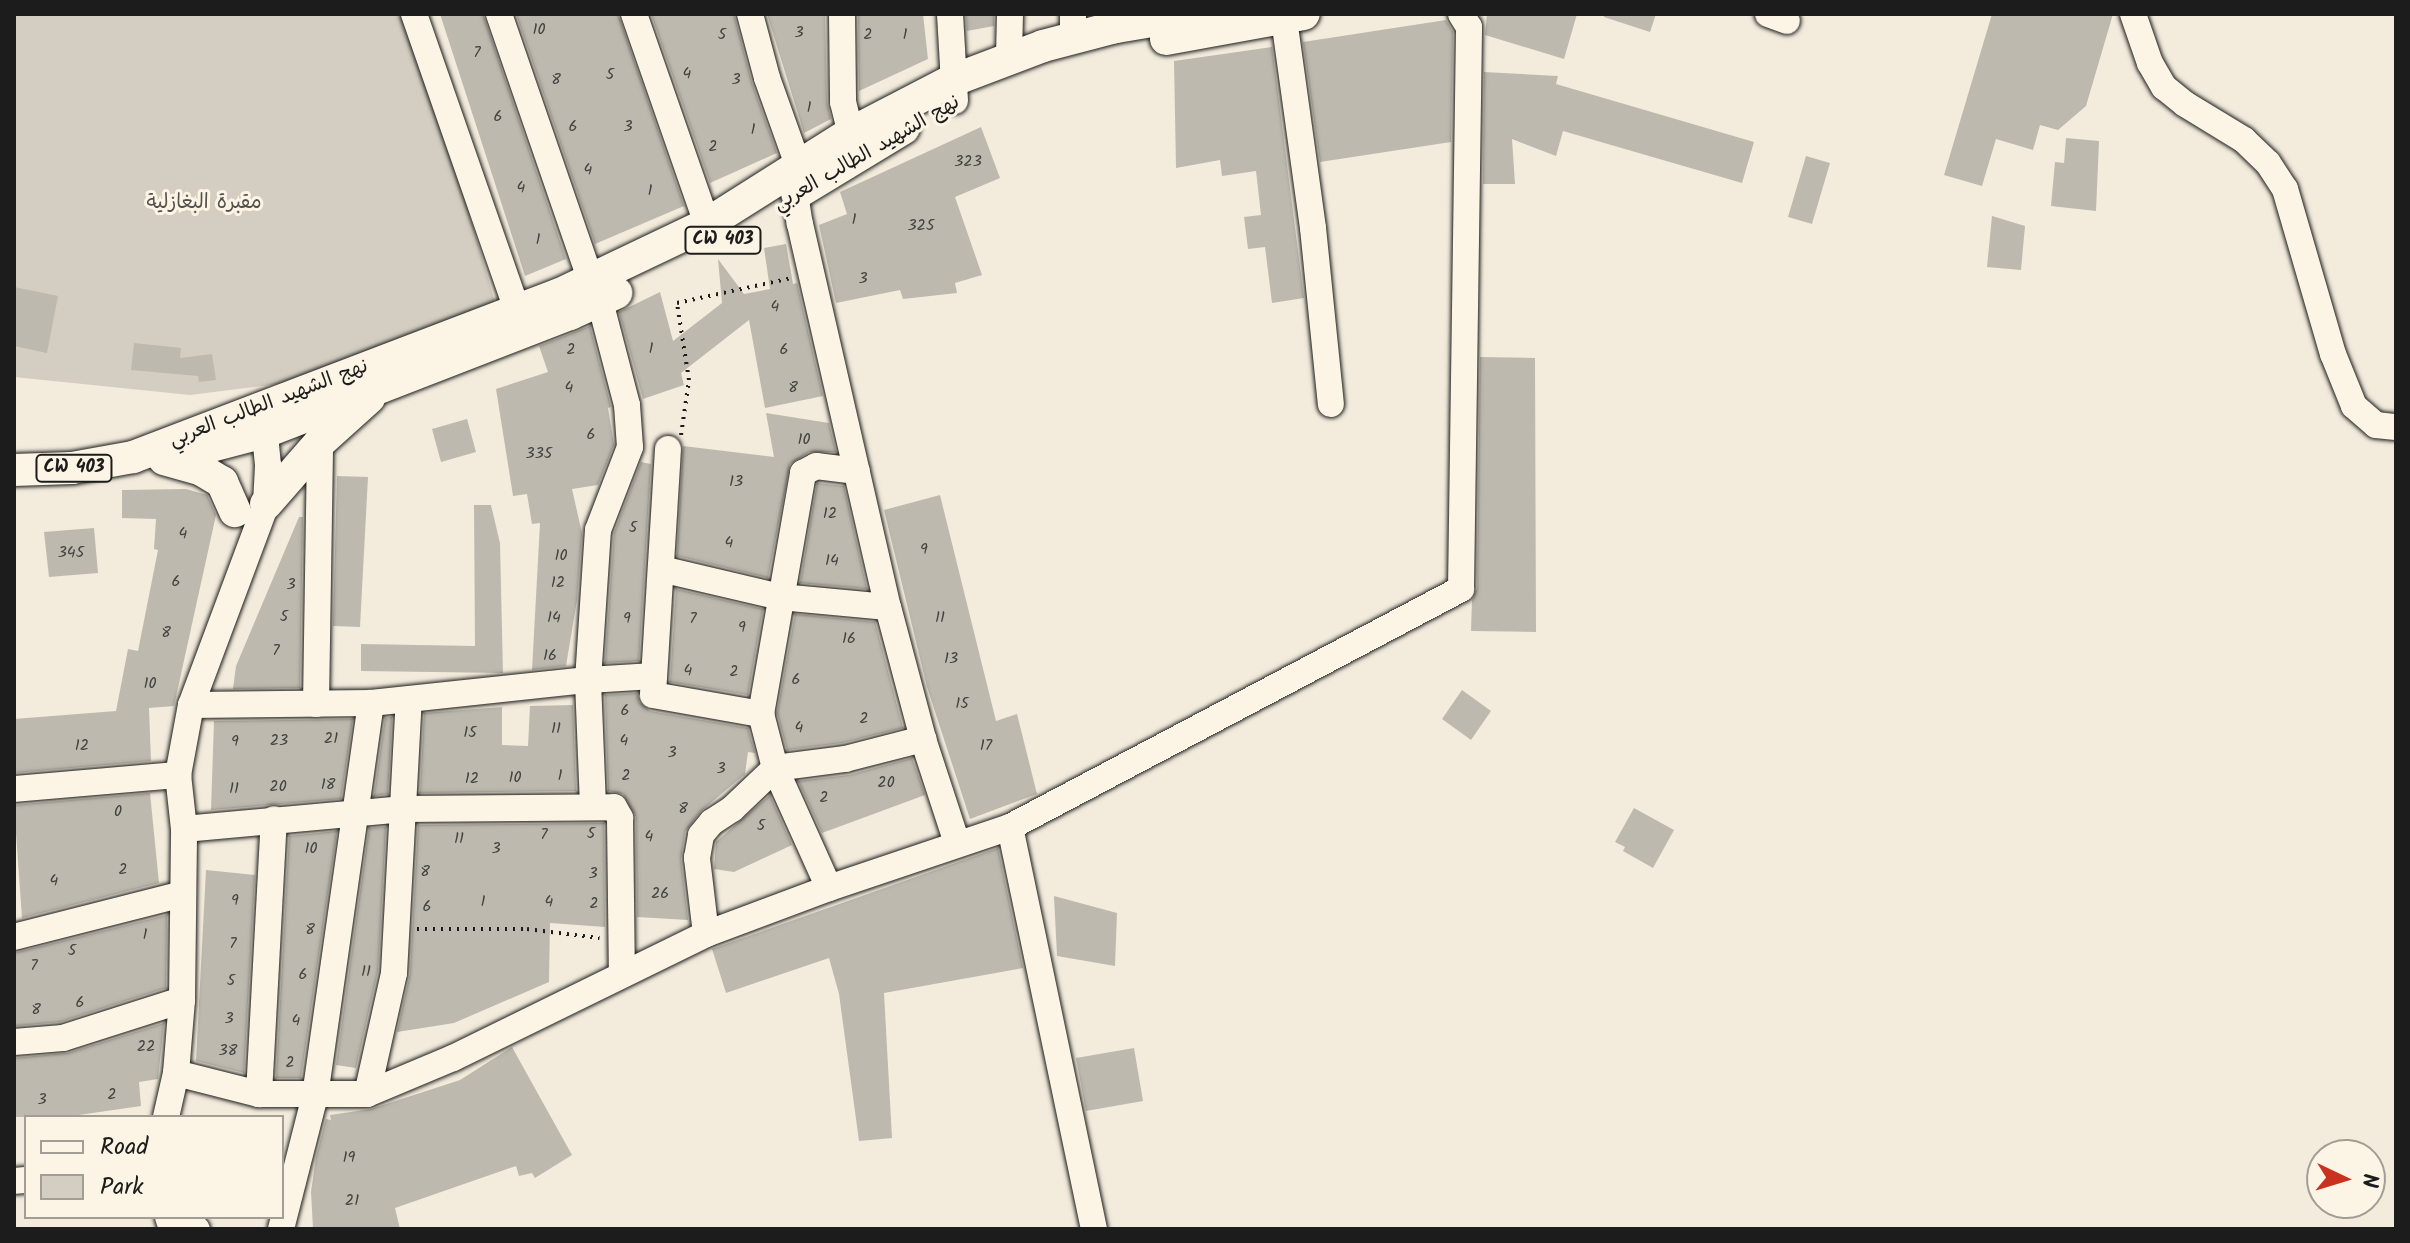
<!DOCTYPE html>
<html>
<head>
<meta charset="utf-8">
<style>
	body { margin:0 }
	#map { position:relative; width:2410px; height:1243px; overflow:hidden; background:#f3ecdd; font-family:Kalam,"Playpen Sans Arabic",sans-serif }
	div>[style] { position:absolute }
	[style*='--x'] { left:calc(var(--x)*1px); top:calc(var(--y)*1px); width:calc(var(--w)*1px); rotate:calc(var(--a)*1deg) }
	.green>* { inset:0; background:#d3cec1 }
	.building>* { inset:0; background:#beb9ae }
	.path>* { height:4px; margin-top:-2px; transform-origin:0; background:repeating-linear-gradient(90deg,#1c1c1c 0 2px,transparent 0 8px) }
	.roads { filter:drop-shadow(0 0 2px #1c1c1c) drop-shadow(0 0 2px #1c1c1c) }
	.minor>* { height:26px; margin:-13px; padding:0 13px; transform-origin:13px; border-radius:13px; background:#fcf5e5 }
	.major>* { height:32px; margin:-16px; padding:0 16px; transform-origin:16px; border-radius:16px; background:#fcf5e5 }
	span { translate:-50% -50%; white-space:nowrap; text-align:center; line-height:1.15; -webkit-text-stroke:6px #fcf5e5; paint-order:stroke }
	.number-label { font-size:16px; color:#444340 }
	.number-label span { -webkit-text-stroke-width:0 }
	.shield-label span { padding:2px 6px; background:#fcf5e5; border:2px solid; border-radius:6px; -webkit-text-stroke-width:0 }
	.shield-label { font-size:18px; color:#1c1c1c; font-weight:700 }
	.street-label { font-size:20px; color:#1c1c1c }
	.park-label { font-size:20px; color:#53514e }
	.frame { position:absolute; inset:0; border:16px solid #1c1c1c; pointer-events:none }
	.legend { position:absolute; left:24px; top:1115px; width:260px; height:104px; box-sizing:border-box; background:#fcf5e5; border:2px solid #a29e95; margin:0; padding:10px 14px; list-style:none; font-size:24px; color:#1c1c1c }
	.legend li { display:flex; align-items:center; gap:16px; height:40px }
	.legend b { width:40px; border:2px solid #a29e95 }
	.north { position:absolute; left:2306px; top:1139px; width:80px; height:80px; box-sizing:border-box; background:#fcf5e5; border:2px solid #a29e95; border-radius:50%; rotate:94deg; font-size:22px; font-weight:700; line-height:32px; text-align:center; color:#1c1c1c }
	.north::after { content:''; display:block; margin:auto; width:28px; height:36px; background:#c8321e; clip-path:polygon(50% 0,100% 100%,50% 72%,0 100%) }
</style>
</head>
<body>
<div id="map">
	<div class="green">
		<div style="clip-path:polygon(14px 14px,411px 14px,495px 302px,301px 381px,190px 395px,14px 377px)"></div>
	</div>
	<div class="building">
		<div style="clip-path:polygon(440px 14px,483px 14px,566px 259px,525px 276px)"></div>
		<div style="clip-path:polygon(516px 14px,618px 14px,684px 206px,595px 244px)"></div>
		<div style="clip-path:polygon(651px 14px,734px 14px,752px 83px,777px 153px,710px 183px)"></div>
		<div style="clip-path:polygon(767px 14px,825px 14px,827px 102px,831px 119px,804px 133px)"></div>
		<div style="clip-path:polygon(858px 14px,923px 14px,928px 59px,859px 91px)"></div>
		<div style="clip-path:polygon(966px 14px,994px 14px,994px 26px,967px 31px)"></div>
		<div style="clip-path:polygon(1487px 14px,1577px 14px,1564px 59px,1485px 35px)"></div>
		<div style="clip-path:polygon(1604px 14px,1656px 14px,1650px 32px,1604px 17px)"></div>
		<div style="clip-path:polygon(1992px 14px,2113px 14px,2086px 106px,2058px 130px,2040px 125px,2033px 150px,1996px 139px,1982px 186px,1944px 175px)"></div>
		<div style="clip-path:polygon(1446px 20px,1453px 32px,1451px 142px,1320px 162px,1303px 42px)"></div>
		<div style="clip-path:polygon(1272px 47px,1304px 298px,1272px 303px,1265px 247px,1248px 249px,1244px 217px,1261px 215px,1256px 171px,1222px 176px,1220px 160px,1176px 168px,1174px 61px)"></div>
		<div style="clip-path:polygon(1484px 72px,1558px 76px,1556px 84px,1754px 142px,1742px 183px,1563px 131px,1556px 156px,1512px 139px,1515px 184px,1483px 184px)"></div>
		<div style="clip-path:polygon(981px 127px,1000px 178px,955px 197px,982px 275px,955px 283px,957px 293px,903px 299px,900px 290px,836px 303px,819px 225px,847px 214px,840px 192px)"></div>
		<div style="clip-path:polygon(2066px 138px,2099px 141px,2096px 211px,2051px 206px,2055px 162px,2064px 163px)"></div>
		<div style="clip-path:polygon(1806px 156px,1830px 163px,1812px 224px,1788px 217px)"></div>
		<div style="clip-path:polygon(1992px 216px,2025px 226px,2021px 270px,1987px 267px)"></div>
		<div style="clip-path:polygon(786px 244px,793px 284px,797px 283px,823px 396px,765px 408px,749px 320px,681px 373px,684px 385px,643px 399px,619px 312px,660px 292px,673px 341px,722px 303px,718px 259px,744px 294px,770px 289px,764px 248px)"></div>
		<div style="clip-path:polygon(14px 287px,58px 296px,47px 353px,14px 346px)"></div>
		<div style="clip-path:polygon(590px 326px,611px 407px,608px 408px,614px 445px,598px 485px,572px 489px,582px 533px,577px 600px,566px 666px,532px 670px,540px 523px,532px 524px,527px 494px,513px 496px,496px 389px,548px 372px,539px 346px)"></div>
		<div style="clip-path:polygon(134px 343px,181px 348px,180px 358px,212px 354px,216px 380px,199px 382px,198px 376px,131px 370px)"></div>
		<div style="clip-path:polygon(1480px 357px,1535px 358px,1536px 632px,1471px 631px,1472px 600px,1477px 589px)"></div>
		<div style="clip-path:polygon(766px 413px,829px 423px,836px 452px,809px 452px,790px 464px,768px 578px,677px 556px,683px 446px,774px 457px)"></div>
		<div style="clip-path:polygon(467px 419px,476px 452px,441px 462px,432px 429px)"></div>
		<div style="clip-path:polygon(641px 462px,651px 464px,639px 661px,605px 663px,614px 533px)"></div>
		<div style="clip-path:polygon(337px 476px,368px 477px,360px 627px,333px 626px)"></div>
		<div style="clip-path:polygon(817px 483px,844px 486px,867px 589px,800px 583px)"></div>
		<div style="clip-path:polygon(186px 489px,207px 495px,216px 515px,174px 706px,149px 708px,151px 761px,14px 773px,14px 719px,116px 711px,128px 649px,138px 651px,158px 550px,154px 549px,156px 519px,122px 518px,122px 490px)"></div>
		<div style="clip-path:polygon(940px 495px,996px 721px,1017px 714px,1037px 794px,970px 819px,927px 687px,884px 510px)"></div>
		<div style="clip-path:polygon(474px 505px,491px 505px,500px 543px,503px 673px,361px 671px,361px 644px,475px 646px)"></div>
		<div style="clip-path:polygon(299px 517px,303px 517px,300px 688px,233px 689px,236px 666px)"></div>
		<div style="clip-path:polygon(94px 528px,98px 573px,49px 577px,44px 532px)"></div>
		<div style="clip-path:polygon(676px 589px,763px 609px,748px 695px,670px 682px)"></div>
		<div style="clip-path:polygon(795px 614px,875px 622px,903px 728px,842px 743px,787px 750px,777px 713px)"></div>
		<div style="clip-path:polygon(1462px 690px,1491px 711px,1471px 740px,1442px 719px)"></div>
		<div style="clip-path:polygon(637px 693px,639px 702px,650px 711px,748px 728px,755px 753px,748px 752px,745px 774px,700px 812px,685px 832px,681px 859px,688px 920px,637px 917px,636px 817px,623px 794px,608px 791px,605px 695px)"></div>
		<div style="clip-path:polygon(573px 705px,576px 791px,420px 793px,424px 713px,502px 707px,502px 745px,528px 746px,530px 706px)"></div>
		<div style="clip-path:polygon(392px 717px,388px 794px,374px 796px,385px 718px)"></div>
		<div style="clip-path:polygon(353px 719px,341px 799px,211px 810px,214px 721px)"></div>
		<div style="clip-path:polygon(912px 758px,925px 795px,822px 833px,798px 781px,849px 775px)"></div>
		<div style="clip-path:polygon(150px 793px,159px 883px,22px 918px,14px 805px)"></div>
		<div style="clip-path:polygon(770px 795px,792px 845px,734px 872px,714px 869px,716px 842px)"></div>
		<div style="clip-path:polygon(1634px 808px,1674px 830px,1653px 868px,1623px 851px,1625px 847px,1615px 842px)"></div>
		<div style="clip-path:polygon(604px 823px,605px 927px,550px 923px,549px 982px,454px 1023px,397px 1032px,410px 974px,418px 825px)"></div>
		<div style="clip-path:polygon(386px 827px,378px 971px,356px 1068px,336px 1065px,369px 828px)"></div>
		<div style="clip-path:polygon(337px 831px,301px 1078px,276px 1078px,289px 836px)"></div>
		<div style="clip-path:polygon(998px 848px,1023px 968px,884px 993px,892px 1138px,859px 1141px,839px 994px,829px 958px,726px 993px,712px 949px)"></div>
		<div style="clip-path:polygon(206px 870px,255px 875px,244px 1073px,196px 1061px)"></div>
		<div style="clip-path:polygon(1054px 896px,1117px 913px,1115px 966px,1057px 956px)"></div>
		<div style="clip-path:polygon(167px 915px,166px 988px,60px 1022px,16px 1026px,14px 953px)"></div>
		<div style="clip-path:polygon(164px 1023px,158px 1079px,139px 1082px,141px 1106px,65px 1117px,14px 1117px,14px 1058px,68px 1053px)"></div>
		<div style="clip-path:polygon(512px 1047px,572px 1155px,535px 1178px,532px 1173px,519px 1176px,516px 1166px,395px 1208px,400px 1229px,313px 1229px,311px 1192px,316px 1157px,326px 1119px,331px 1120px,330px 1115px,371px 1109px,460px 1080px)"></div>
		<div style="clip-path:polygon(1134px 1048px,1143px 1101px,1086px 1111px,1076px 1058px)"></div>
	</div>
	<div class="path">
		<div style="--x:681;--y:435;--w:56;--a:-81.7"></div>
		<div style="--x:689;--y:380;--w:78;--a:-98.9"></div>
		<div style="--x:677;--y:303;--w:118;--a:-12.3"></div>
		<div style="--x:417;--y:929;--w:110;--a:0"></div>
		<div style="--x:527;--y:929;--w:73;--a:7.1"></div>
	</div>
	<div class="roads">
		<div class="minor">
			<div style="--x:414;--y:14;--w:331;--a:70.8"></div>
			<div style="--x:499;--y:14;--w:282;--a:71"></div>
			<div style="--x:634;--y:14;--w:222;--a:70.8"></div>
			<div style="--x:750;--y:14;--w:66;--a:75.1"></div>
			<div style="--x:767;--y:78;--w:96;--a:70.4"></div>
			<div style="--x:799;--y:168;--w:26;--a:99"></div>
			<div style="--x:795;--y:194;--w:30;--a:81"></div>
			<div style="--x:800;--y:224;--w:393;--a:77.1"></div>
			<div style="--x:888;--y:607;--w:137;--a:75.1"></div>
			<div style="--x:923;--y:739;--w:109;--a:71.9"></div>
			<div style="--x:842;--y:14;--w:88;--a:89.3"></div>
			<div style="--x:843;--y:102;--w:32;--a:76"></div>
			<div style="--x:950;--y:14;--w:87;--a:86.7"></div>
			<div style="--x:1768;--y:14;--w:20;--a:20"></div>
			<div style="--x:2133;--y:14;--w:52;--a:70.9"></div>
			<div style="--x:2150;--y:63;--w:28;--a:60"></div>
			<div style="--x:2164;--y:87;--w:27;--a:39"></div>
			<div style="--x:2185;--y:104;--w:69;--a:31.4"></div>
			<div style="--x:2244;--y:140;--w:33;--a:44"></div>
			<div style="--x:2268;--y:163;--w:31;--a:57"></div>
			<div style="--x:2285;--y:189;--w:172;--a:73.8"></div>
			<div style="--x:2333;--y:354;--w:56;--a:68"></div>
			<div style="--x:2354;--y:406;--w:29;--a:41"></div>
			<div style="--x:2376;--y:425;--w:20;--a:6"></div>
			<div style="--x:1284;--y:19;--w:211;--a:82.1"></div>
			<div style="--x:1313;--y:228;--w:177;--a:84.2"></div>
			<div style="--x:1073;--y:38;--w:24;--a:-90"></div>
			<div style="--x:1009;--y:57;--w:43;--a:-88.7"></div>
			<div style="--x:668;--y:449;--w:246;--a:93.5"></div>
			<div style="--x:653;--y:695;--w:110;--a:10"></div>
			<div style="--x:661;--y:569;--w:122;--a:13.2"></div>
			<div style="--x:780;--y:597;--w:108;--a:5.3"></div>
			<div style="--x:316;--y:704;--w:262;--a:-89.1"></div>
			<div style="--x:191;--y:705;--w:180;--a:-0.6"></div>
			<div style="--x:371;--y:703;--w:218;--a:-6.1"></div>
			<div style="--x:588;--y:680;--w:150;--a:-86.2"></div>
			<div style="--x:598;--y:530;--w:89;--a:-68.9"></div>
			<div style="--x:630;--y:447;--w:42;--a:-94.1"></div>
			<div style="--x:627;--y:405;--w:107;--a:-104.6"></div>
			<div style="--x:14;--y:789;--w:165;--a:-4.9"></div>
			<div style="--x:593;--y:806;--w:126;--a:-92.3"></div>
			<div style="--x:588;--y:680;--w:66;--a:-3.5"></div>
			<div style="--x:1010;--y:827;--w:411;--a:78.2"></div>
			<div style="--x:184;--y:829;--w:221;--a:-5.2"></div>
			<div style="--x:404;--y:809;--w:210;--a:-0.5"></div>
			<div style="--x:614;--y:807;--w:13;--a:61"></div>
			<div style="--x:620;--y:818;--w:155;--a:89.3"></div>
			<div style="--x:829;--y:888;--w:132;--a:-114.2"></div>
			<div style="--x:775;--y:768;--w:56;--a:-104.5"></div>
			<div style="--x:761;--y:714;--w:245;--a:-80.1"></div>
			<div style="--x:803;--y:473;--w:15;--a:-28"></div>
			<div style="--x:816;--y:466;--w:41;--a:7"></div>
			<div style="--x:706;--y:934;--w:77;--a:-96.8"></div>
			<div style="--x:697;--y:858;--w:23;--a:-80"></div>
			<div style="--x:701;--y:835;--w:17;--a:-50"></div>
			<div style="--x:712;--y:822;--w:24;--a:-33"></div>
			<div style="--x:732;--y:809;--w:59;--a:-43.6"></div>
			<div style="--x:775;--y:768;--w:71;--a:-7.3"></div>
			<div style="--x:845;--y:759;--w:81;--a:-14.4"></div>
			<div style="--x:14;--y:937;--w:174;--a:-14.3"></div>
			<div style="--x:14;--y:1042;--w:49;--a:-4.7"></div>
			<div style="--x:63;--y:1038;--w:125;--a:-17.7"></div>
			<div style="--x:176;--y:1073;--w:86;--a:14.2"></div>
			<div style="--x:259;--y:1094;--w:108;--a:0"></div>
			<div style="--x:367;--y:1094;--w:93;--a:-22.7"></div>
			<div style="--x:453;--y:1058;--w:282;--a:-26.1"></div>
			<div style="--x:706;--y:934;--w:131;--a:-20.5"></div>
			<div style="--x:829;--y:888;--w:191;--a:-18.6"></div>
			<div style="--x:1010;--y:827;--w:510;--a:-27.82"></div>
			<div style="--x:1461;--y:589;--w:562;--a:-89.18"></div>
			<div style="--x:1469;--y:27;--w:15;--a:-122"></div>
			<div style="--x:259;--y:1094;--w:275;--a:-86.9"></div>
			<div style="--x:367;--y:1094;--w:124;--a:-77.4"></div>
			<div style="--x:394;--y:973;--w:273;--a:-86.9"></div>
			<div style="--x:166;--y:1117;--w:45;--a:-77.2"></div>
			<div style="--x:176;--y:1073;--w:73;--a:-85.3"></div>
			<div style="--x:182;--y:1000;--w:171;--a:-89.3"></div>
			<div style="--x:184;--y:829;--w:54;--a:-96.3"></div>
			<div style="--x:178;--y:775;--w:71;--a:-79.5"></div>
			<div style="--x:191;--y:705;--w:215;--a:-69.5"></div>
			<div style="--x:266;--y:504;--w:39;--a:-87"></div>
			<div style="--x:268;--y:465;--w:50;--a:-95.7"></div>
			<div style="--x:14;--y:1181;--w:12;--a:-5"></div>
			<div style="--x:168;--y:1217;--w:9;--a:72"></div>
			<div style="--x:171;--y:1226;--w:26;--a:7"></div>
			<div style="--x:281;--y:1229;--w:137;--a:-75.7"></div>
			<div style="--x:315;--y:1096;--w:397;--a:-81.9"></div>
		</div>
		<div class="major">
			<div style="--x:1166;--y:39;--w:140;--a:-10.3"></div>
			<div style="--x:797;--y:193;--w:125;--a:-31.3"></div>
			<div style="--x:192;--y:451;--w:75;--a:-14.6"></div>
			<div style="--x:265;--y:432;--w:327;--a:-21.2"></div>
			<div style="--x:570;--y:314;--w:51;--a:-24.5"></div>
			<div style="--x:164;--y:459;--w:37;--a:16"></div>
			<div style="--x:200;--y:469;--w:26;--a:31"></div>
			<div style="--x:222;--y:482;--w:32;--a:66"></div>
			<div style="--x:14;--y:470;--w:58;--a:-2"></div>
			<div style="--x:72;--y:468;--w:62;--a:-10.2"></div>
			<div style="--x:133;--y:457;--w:455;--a:-20.9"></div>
			<div style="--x:558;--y:295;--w:165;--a:-25.5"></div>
			<div style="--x:707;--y:224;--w:170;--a:-32.3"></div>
			<div style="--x:851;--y:133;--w:113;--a:-27.5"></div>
			<div style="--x:951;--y:81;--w:98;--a:-20.8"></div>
			<div style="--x:1043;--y:46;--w:75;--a:-14.6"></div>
			<div style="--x:1116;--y:27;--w:79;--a:-9.5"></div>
			<div style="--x:266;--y:504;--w:82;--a:-48.9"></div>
			<div style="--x:320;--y:442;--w:66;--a:-41.9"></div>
		</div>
	</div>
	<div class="number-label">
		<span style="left:539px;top:30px">10</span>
		<span style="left:799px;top:33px">3</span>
		<span style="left:722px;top:35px">5</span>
		<span style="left:868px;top:35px">2</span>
		<span style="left:905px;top:35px">1</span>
		<span style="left:477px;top:53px">7</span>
		<span style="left:687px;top:74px">4</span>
		<span style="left:610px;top:75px">5</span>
		<span style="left:556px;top:80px">8</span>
		<span style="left:736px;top:80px">3</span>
		<span style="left:809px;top:108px">1</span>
		<span style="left:498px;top:117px">6</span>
		<span style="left:573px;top:127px">6</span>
		<span style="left:628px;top:127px">3</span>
		<span style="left:753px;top:130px">1</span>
		<span style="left:713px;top:147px">2</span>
		<span style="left:968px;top:162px">323</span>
		<span style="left:588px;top:170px">4</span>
		<span style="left:521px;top:188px">4</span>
		<span style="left:650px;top:191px">1</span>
		<span style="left:854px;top:220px">1</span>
		<span style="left:921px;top:226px">325</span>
		<span style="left:538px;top:240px">1</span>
		<span style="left:863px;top:279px">3</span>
		<span style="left:775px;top:307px">4</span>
		<span style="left:651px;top:349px">1</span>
		<span style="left:571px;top:350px">2</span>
		<span style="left:784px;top:350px">6</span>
		<span style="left:569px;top:388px">4</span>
		<span style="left:793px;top:388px">8</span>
		<span style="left:591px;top:435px">6</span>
		<span style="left:804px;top:440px">10</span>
		<span style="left:539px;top:454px">335</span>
		<span style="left:736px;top:482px">13</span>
		<span style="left:830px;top:514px">12</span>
		<span style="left:633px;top:528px">5</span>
		<span style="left:183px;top:534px">4</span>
		<span style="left:729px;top:543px">4</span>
		<span style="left:924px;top:550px">9</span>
		<span style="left:71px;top:553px">345</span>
		<span style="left:561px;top:556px">10</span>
		<span style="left:832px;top:561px">14</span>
		<span style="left:176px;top:582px">6</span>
		<span style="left:558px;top:583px">12</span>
		<span style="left:291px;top:585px">3</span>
		<span style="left:284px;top:617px">5</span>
		<span style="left:554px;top:618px">14</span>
		<span style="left:940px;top:618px">11</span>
		<span style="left:627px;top:619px">9</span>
		<span style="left:693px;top:619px">7</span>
		<span style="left:742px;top:628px">9</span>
		<span style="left:166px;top:633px">8</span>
		<span style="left:849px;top:639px">16</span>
		<span style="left:276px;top:651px">7</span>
		<span style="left:550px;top:656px">16</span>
		<span style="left:951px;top:659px">13</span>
		<span style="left:688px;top:671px">4</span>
		<span style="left:734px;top:672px">2</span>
		<span style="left:796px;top:680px">6</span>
		<span style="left:150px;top:684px">10</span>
		<span style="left:962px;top:704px">15</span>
		<span style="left:625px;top:711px">6</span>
		<span style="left:864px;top:719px">2</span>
		<span style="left:799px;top:728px">4</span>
		<span style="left:556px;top:729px">11</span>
		<span style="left:470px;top:733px">15</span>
		<span style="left:331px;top:739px">21</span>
		<span style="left:279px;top:741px">23</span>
		<span style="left:624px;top:741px">4</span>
		<span style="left:235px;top:742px">9</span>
		<span style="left:82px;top:746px">12</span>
		<span style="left:986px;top:746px">17</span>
		<span style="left:672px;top:753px">3</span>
		<span style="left:721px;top:769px">3</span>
		<span style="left:560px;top:776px">1</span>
		<span style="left:626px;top:776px">2</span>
		<span style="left:515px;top:778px">10</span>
		<span style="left:472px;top:779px">12</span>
		<span style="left:886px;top:783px">20</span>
		<span style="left:328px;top:785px">18</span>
		<span style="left:278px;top:787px">20</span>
		<span style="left:234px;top:789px">11</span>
		<span style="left:824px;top:798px">2</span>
		<span style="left:683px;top:809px">8</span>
		<span style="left:118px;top:812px">0</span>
		<span style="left:761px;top:826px">5</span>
		<span style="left:591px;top:834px">5</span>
		<span style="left:544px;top:835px">7</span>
		<span style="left:649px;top:837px">4</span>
		<span style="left:459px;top:839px">11</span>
		<span style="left:311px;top:849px">10</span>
		<span style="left:496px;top:849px">3</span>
		<span style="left:123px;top:870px">2</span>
		<span style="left:425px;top:872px">8</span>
		<span style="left:593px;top:874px">3</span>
		<span style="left:54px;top:881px">4</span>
		<span style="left:660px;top:894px">26</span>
		<span style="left:235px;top:901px">9</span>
		<span style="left:483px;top:902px">1</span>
		<span style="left:549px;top:902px">4</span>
		<span style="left:594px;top:904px">2</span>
		<span style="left:427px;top:907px">6</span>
		<span style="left:310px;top:930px">8</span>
		<span style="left:145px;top:935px">1</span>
		<span style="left:233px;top:944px">7</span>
		<span style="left:72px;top:951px">5</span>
		<span style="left:34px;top:966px">7</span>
		<span style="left:366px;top:972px">11</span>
		<span style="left:303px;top:975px">6</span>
		<span style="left:231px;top:981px">5</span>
		<span style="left:80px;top:1003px">6</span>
		<span style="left:36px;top:1010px">8</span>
		<span style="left:229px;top:1019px">3</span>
		<span style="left:296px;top:1021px">4</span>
		<span style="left:146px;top:1047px">22</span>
		<span style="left:228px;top:1051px">38</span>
		<span style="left:290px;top:1063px">2</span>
		<span style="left:112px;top:1095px">2</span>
		<span style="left:42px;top:1100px">3</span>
		<span style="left:349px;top:1158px">19</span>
		<span style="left:352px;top:1201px">21</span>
	</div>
	<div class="shield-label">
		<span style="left:723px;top:240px">CW 403</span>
		<span style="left:74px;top:468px">CW 403</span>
	</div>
	<div class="street-label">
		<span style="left:867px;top:154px;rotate:-30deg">نهج الشهيد الطالب العربي</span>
		<span style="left:269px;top:404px;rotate:-21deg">نهج الشهيد الطالب العربي</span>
	</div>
	<div class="park-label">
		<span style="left:204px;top:203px">مقبرة البغازلية</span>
	</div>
	<div class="frame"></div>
	<ul class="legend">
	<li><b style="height:10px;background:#fcf5e5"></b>Road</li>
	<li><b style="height:22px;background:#d3cec1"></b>Park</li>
	</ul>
	<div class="north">N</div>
</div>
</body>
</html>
